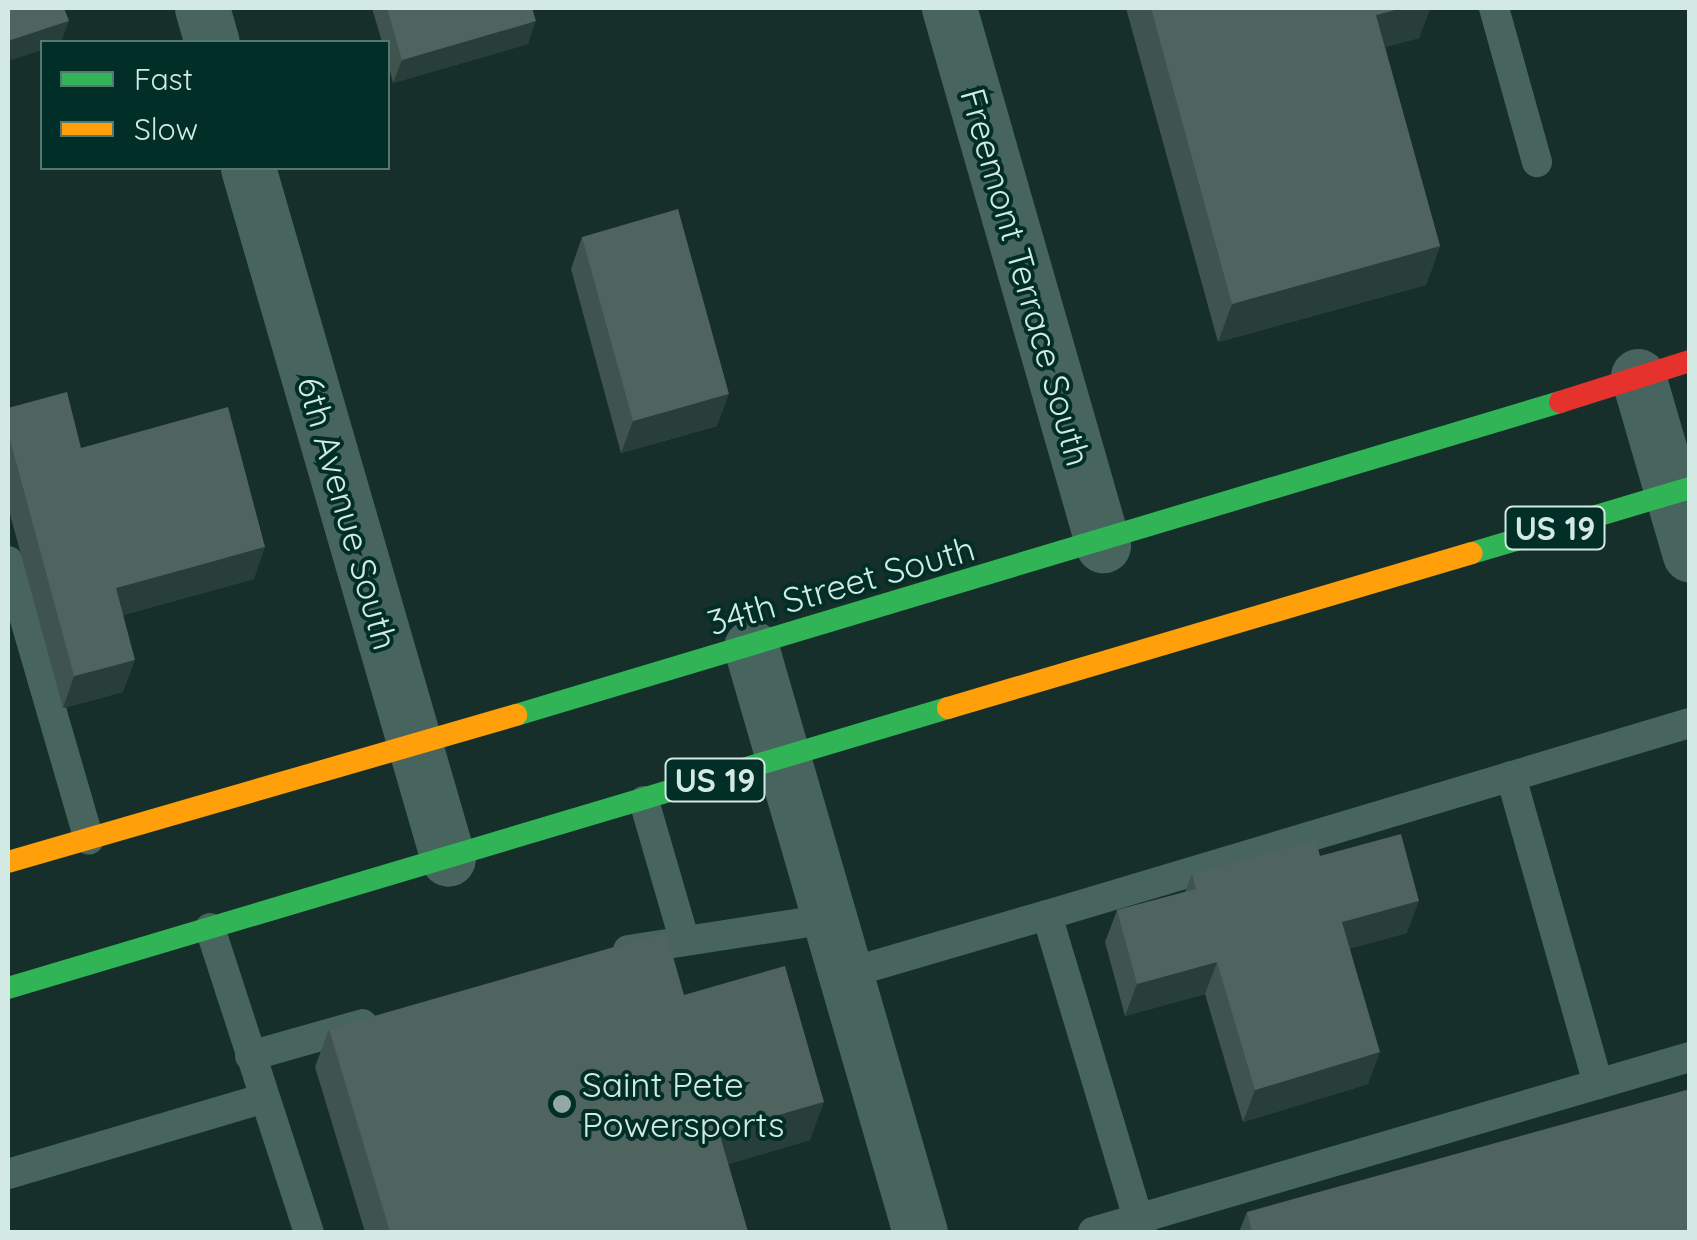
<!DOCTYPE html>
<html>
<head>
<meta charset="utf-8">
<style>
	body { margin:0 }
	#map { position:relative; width:1697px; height:1240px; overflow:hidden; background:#172f2b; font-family:Quicksand,sans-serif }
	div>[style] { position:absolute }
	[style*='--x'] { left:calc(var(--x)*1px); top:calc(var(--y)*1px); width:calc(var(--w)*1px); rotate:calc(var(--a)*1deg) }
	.lane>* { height:30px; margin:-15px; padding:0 15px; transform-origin:15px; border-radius:15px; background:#47645e }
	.street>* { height:55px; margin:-27.5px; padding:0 27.5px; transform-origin:27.5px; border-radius:27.5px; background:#47645e }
	.fast>* { height:22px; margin:-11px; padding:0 11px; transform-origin:11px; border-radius:11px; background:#30b455 }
	.slow>* { height:22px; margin:-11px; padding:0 11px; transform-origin:11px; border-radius:11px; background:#ff9f0a }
	.jam>* { height:22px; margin:-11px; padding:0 11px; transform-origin:11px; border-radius:11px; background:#e5322d }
	.wall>* { inset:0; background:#3f534f }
	.shaded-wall>* { inset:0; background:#283e3a }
	.building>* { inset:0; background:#4f635f }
	.dots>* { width:28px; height:28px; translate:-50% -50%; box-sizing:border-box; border:5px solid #012e27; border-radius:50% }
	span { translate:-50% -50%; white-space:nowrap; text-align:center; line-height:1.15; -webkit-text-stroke:8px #012e27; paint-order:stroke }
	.shield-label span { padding:2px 8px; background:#012e27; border:2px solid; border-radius:8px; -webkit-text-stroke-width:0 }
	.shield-label { font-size:32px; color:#d3e9e3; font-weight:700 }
	.street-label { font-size:35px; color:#d3e9e3 }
	.poi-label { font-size:35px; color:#d3e9e3 }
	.left { translate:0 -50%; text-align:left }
	.frame { position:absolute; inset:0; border:10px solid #d3e9e3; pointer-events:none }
	.legend { position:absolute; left:40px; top:40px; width:350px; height:130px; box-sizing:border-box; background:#012e27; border:2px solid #557972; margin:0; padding:12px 18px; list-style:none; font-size:30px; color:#d3e9e3 }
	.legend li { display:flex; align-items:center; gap:20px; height:50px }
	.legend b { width:50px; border:2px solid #557972 }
</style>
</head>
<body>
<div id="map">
	<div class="lane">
		<div style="--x:1494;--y:8;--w:160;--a:74.4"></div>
		<div style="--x:8;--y:561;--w:290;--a:73.8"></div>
		<div style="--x:644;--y:801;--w:140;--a:73.8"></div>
		<div style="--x:1047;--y:915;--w:671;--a:-16.63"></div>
		<div style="--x:210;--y:928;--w:320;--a:72"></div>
		<div style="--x:628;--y:950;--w:203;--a:-8.8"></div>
		<div style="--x:845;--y:974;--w:210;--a:-16.3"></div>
		<div style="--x:1047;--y:915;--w:331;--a:73.3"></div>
		<div style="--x:250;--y:1056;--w:117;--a:-15.8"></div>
		<div style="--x:1598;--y:1084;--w:96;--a:-16.4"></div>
		<div style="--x:8;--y:1174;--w:267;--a:-16.5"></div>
		<div style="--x:1093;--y:1232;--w:526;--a:-16.33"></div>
		<div style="--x:1598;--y:1084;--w:320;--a:-105.8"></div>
	</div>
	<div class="street">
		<div style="--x:202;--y:8;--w:35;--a:74"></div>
		<div style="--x:949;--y:8;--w:559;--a:74"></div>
		<div style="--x:248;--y:168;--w:719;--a:73.86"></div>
		<div style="--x:1638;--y:376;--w:186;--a:73.8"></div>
		<div style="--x:751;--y:647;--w:609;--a:73.89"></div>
	</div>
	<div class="fast">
		<div style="--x:1472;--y:553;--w:227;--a:-16.6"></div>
		<div style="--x:516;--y:715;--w:1090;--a:-16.69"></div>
		<div style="--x:8;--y:988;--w:981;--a:-16.59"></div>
	</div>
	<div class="slow">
		<div style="--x:948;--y:708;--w:546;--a:-16.48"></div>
		<div style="--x:8;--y:862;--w:529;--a:-16.14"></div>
	</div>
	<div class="jam">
		<div style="--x:1560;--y:402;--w:136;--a:-17.5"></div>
	</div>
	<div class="wall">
		<div style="clip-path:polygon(372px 8px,532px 8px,528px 44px,393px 83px,388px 63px,388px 42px,382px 42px)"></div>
		<div style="clip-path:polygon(1126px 8px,1430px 8px,1419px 38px,1385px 47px,1440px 246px,1426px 285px,1218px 342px)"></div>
		<div style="clip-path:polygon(582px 237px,717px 426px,621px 453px,571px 269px)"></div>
		<div style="clip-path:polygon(8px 408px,81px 448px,254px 579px,123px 615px,123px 692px,63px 708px,8px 507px)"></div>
		<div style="clip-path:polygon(1320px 856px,1407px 933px,1350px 948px,1368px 1084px,1243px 1122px,1205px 994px,1125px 1016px,1105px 942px,1117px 910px,1185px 892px,1192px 874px)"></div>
		<div style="clip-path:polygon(684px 995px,810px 1140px,728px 1164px,748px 1232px,365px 1232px,315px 1067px,329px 1029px)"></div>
		<div style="clip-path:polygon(1247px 1212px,1690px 1232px,1239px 1232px)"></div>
	</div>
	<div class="shaded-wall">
		<div style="clip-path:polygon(1402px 8px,1430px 8px,1419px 38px,1362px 53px,1376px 15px)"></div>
		<div style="clip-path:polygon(69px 21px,61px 42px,42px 42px,42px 50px,8px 61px,8px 41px)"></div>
		<div style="clip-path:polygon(536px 21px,528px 44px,393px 83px,402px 60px)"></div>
		<div style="clip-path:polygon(1440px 246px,1426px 285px,1218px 342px,1232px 304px)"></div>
		<div style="clip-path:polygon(729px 394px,717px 426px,621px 453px,633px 421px)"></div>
		<div style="clip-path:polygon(265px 547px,254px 579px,105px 620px,116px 588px)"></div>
		<div style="clip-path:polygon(135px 660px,123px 692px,63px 708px,74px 676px)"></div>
		<div style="clip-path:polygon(1419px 901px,1407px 933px,1331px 954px,1342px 922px)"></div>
		<div style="clip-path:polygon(1217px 962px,1205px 994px,1125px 1016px,1137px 984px)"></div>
		<div style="clip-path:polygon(1380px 1052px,1368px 1084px,1243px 1122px,1255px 1090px)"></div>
		<div style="clip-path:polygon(824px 1102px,810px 1140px,705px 1171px,719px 1132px)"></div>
	</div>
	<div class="building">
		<div style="clip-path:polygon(8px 8px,64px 8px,69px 21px,8px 41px)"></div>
		<div style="clip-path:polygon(387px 8px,532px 8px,536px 21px,402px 60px)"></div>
		<div style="clip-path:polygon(1151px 8px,1402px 8px,1376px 15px,1440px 246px,1232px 304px)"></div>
		<div style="clip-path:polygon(678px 209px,729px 394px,633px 421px,582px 237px)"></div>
		<div style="clip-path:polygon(67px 392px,81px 448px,228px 407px,265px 547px,116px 588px,135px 660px,74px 676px,8px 432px,8px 408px)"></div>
		<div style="clip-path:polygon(1401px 834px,1419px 901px,1342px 922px,1380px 1052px,1255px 1090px,1217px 962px,1137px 984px,1117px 910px,1196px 889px,1192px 874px,1316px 840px,1320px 856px)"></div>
		<div style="clip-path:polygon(666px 932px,684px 995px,785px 966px,824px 1102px,719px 1132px,748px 1232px,390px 1232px,329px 1029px)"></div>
		<div style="clip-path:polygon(1690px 1089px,1690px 1232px,1252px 1232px,1247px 1212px)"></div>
	</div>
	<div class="dots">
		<div style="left:562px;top:1104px;background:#91a8a3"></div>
	</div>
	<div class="shield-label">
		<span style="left:1555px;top:528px">US 19</span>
		<span style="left:715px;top:780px">US 19</span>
	</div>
	<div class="street-label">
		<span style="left:1026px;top:277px;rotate:74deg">Freemont Terrace South</span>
		<span style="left:348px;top:513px;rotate:74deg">6th Avenue South</span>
		<span style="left:841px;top:585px;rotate:-16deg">34th Street South</span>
	</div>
	<div class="poi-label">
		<span class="left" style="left:582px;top:1104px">Saint Pete<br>Powersports</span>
	</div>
	<div class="frame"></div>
	<ul class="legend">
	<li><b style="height:12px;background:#30b455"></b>Fast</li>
	<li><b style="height:12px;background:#ff9f0a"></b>Slow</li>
	</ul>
</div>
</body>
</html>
